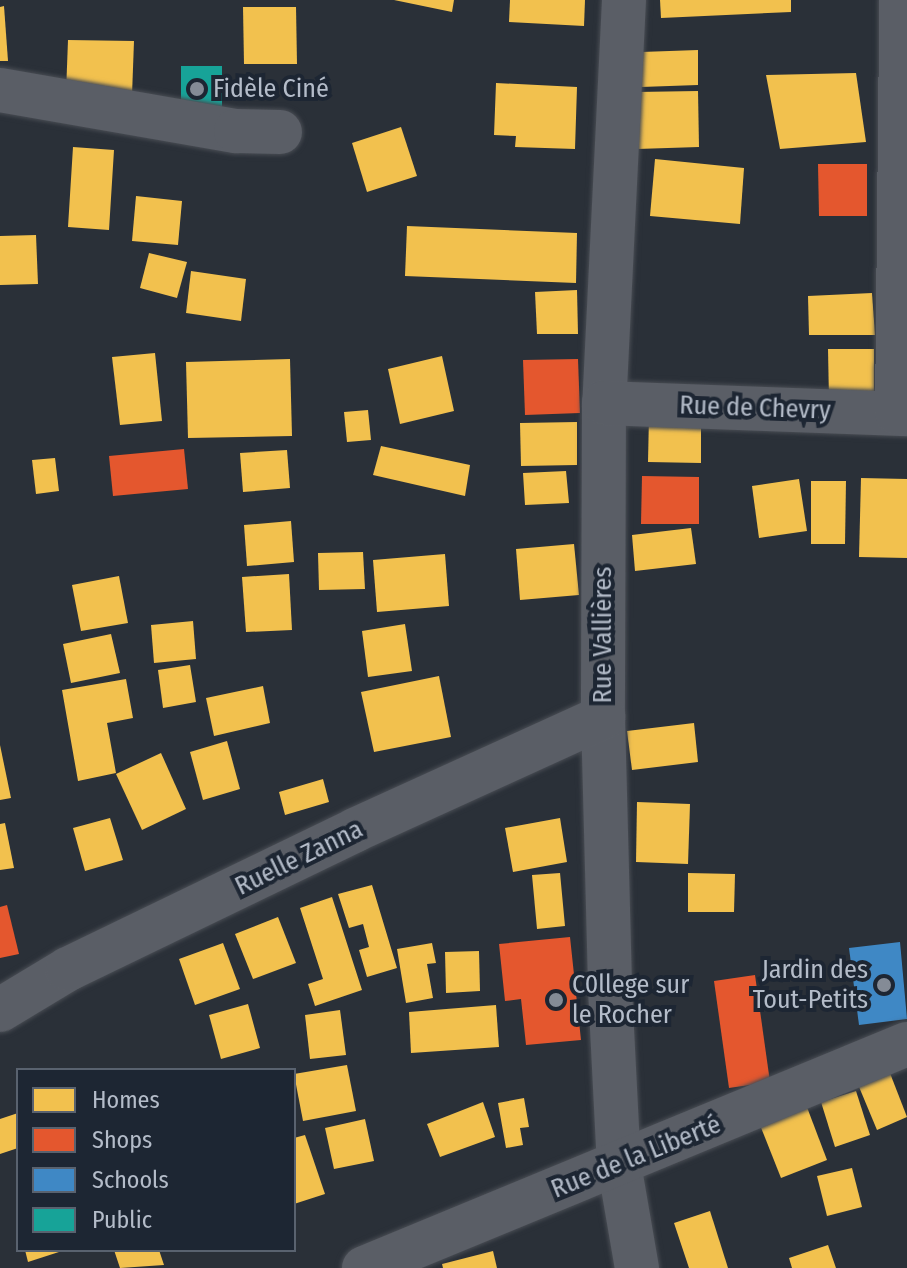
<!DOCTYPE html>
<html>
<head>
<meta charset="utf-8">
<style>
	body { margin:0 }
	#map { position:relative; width:907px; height:1268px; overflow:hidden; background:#2a3038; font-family:"Fira Sans Condensed",sans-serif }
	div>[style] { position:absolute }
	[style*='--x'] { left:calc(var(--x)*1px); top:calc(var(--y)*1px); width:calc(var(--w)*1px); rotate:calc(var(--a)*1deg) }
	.homes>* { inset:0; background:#f2c14e }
	.shops>* { inset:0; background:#e4572e }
	.schools>* { inset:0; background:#3f88c5 }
	.public>* { inset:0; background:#17a398 }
	.roads { filter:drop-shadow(0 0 2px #484c53) drop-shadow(0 0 2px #484c53) }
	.minor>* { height:44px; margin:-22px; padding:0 22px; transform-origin:22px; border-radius:22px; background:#5a5e66 }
	.dots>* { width:22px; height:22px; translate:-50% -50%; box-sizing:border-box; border:4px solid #1d2633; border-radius:50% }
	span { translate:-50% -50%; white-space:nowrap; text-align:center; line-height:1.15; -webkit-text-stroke:8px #1d2633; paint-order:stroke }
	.poi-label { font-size:26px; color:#b4bcc9 }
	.left { translate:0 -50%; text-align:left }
	.right { translate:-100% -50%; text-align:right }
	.street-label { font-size:26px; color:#b4bcc9 }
	.legend { position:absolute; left:16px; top:1068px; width:280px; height:184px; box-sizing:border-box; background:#1d2633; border:2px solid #59626f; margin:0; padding:10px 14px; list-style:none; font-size:24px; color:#b4bcc9 }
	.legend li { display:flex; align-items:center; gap:16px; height:40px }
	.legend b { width:40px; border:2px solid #59626f }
</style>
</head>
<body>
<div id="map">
	<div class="homes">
		<div style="clip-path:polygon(394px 0,454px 0,452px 12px)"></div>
		<div style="clip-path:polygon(510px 0,585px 0,584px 26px,509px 22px)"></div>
		<div style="clip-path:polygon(660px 0,791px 0,791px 12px,661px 18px)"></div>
		<div style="clip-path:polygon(4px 6px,8px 61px,0 61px,0 7px)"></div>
		<div style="clip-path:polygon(243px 7px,296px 7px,297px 64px,244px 64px)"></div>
		<div style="clip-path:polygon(68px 40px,134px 41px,132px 95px,66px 93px)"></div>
		<div style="clip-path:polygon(698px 50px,698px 85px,641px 87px,641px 52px)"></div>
		<div style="clip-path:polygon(856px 73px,866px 142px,780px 149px,766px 75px)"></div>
		<div style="clip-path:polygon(496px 83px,577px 87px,575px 149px,515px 147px,516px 136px,494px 135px)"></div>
		<div style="clip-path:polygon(698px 91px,699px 147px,637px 149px,636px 92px)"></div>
		<div style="clip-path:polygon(401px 127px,417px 176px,367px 192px,352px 143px)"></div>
		<div style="clip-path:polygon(73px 147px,114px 150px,109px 230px,68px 227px)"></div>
		<div style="clip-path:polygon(655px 159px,744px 168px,740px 224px,650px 216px)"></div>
		<div style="clip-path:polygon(136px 196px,182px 201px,178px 245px,132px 241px)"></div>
		<div style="clip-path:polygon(407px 226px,577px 233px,576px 283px,405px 276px)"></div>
		<div style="clip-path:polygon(36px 235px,38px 284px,0 285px,0 236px)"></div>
		<div style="clip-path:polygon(149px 253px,187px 262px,177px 298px,140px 288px)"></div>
		<div style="clip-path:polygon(191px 271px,246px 279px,241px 321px,186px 313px)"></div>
		<div style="clip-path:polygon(577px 290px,578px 334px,537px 334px,535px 292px)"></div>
		<div style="clip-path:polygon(872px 293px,875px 335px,809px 335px,808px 296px)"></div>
		<div style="clip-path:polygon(828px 349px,874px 349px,874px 399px,829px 400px)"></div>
		<div style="clip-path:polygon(155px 353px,162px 421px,120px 425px,112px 357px)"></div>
		<div style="clip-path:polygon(442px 356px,454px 411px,400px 424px,388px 369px)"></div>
		<div style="clip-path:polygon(290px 359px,292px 436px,188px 438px,186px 362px)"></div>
		<div style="clip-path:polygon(368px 410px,371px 440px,347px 442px,344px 412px)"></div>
		<div style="clip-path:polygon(649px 416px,701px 416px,701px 463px,648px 462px)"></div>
		<div style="clip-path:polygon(577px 422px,577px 465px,521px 466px,520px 423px)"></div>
		<div style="clip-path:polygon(381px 446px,470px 465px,465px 496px,373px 475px)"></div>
		<div style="clip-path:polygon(287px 450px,290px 488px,243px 492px,240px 453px)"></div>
		<div style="clip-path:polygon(55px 458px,59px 491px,36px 494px,32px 460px)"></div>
		<div style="clip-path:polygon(566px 471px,569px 503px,525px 505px,523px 473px)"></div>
		<div style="clip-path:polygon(861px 478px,907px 479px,907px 558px,859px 557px)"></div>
		<div style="clip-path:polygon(799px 479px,807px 531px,759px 538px,752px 486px)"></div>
		<div style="clip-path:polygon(811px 481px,846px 481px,845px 544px,811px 544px)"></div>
		<div style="clip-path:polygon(291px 521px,294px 562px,247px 566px,244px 525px)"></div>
		<div style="clip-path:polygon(691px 528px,696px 564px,635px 571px,632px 535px)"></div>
		<div style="clip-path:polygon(574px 544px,579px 595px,520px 600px,516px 549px)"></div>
		<div style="clip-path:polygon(363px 552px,365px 589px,319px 590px,318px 553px)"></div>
		<div style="clip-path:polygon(445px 554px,449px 606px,377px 612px,373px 560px)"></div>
		<div style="clip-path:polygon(289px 574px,292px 630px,246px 632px,242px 577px)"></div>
		<div style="clip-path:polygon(119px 576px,128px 623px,81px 631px,72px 585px)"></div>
		<div style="clip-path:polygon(193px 621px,196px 659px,154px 663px,151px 625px)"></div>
		<div style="clip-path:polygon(405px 624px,412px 671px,368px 677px,362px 631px)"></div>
		<div style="clip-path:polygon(111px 634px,120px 673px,71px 683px,63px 644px)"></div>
		<div style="clip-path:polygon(190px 665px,196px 702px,163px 708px,158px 670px)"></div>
		<div style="clip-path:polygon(439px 676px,451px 737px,374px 752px,361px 692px)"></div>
		<div style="clip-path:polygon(126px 679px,133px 718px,107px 723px,116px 773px,78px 781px,62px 690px)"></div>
		<div style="clip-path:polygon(263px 686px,270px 723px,214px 736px,206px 698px)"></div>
		<div style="clip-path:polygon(694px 723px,698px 762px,632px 770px,627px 731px)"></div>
		<div style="clip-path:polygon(227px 741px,240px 789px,203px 800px,190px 752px)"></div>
		<div style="clip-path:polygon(0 745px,11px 798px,0 800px)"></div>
		<div style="clip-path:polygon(161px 753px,186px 809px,142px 830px,116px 774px)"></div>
		<div style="clip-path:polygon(323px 779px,329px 802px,285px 815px,279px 792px)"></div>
		<div style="clip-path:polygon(637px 802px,690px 804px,688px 864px,636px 862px)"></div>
		<div style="clip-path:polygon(110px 818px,123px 860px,85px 871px,73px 828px)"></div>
		<div style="clip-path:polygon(560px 818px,567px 862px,513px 872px,505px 828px)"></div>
		<div style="clip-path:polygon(5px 823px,14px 868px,0 870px,0 824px)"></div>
		<div style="clip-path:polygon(560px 873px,565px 926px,537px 929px,532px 875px)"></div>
		<div style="clip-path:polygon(688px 873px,735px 874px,734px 912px,688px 912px)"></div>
		<div style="clip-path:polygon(372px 885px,397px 968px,367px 977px,359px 950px,369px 947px,363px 924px,349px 928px,338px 894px)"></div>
		<div style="clip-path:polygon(332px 897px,362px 990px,315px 1006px,308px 984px,323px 979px,300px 908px)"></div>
		<div style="clip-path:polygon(278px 917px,296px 963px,253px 979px,235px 934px)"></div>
		<div style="clip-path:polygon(223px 943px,240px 989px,195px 1005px,179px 959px)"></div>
		<div style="clip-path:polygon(432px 943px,436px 963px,427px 964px,433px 998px,406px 1003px,397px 949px)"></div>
		<div style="clip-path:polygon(479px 951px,480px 991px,446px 993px,445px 952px)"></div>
		<div style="clip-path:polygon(248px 1004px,260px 1048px,221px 1059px,209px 1015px)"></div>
		<div style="clip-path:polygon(496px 1005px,499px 1047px,411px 1053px,409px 1012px)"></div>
		<div style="clip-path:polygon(340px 1010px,346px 1055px,310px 1059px,305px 1015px)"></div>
		<div style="clip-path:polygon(347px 1065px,356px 1111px,303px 1121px,294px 1074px)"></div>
		<div style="clip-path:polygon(888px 1068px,907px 1117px,877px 1130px,857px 1082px)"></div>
		<div style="clip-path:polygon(856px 1091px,870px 1135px,835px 1147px,821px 1102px)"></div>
		<div style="clip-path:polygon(524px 1098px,529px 1127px,520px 1128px,523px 1145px,506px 1148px,498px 1103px)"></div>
		<div style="clip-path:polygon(483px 1102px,495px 1137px,440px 1157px,427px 1124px)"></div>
		<div style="clip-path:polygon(805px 1102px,827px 1160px,781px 1178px,758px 1120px)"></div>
		<div style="clip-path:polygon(18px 1113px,18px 1148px,0 1154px,0 1119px)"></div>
		<div style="clip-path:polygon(365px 1119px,374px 1161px,334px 1169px,325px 1128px)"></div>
		<div style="clip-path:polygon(305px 1135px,325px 1194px,294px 1204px,294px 1138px)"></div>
		<div style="clip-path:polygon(852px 1168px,862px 1207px,827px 1216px,817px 1176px)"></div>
		<div style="clip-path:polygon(710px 1211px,728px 1268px,689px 1268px,674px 1223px)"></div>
		<div style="clip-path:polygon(828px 1245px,836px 1268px,792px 1268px,789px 1258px)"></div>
		<div style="clip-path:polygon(25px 1250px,62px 1250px,62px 1251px,28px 1262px)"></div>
		<div style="clip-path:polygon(114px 1250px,159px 1250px,164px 1265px,120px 1268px)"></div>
		<div style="clip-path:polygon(493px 1251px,497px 1268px,443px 1268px,442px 1264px)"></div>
	</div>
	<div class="shops">
		<div style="clip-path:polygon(818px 164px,867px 164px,867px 216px,819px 216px)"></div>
		<div style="clip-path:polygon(578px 359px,580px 413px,525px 415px,523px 360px)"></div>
		<div style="clip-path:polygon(184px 449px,188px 489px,113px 496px,109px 456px)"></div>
		<div style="clip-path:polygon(642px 476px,699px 477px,699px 524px,641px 524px)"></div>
		<div style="clip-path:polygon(7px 905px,19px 954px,0 958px,0 907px)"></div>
		<div style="clip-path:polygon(570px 937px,581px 1040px,526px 1045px,521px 999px,505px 1001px,499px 944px)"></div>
		<div style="clip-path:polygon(755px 975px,770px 1082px,729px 1088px,714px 981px)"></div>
	</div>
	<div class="schools">
		<div style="clip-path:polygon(900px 942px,907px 1019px,859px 1025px,849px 948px)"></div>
	</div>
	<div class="public">
		<div style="clip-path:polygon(181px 66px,222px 66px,222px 111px,181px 111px)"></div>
	</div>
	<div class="roads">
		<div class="minor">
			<div style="--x:624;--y:0;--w:403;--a:92.8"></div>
			<div style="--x:604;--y:403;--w:314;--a:90.2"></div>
			<div style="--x:603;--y:717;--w:272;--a:88.5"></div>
			<div style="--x:610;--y:989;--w:175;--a:87.1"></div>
			<div style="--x:619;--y:1164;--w:106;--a:80.2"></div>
			<div style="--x:0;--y:90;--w:240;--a:9.9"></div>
			<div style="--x:236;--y:131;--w:44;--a:1.3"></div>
			<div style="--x:604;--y:403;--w:303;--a:2.1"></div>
			<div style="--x:897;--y:413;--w:413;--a:-89.4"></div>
			<div style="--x:0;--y:1010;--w:79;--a:-31.1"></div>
			<div style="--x:68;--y:969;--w:319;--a:-25.8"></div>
			<div style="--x:355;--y:830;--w:273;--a:-24.5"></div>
			<div style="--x:364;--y:1268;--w:587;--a:-22.42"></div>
		</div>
	</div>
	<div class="dots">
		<div style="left:197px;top:89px;background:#848b96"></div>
		<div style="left:884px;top:985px;background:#848b96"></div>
		<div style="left:556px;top:1000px;background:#848b96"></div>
	</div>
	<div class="poi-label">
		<span class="left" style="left:213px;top:89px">Fidèle Ciné</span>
		<span class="right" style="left:868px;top:985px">Jardin des<br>Tout-Petits</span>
		<span class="left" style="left:572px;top:1000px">C0llege sur<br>le Rocher</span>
	</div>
	<div class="street-label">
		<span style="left:755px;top:408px;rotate:2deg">Rue de Chevry</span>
		<span style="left:603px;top:635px;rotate:-90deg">Rue Vallières</span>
		<span style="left:299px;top:858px;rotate:-26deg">Ruelle Zanna</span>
		<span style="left:636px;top:1157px;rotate:-22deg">Rue de la Liberté</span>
	</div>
	<ul class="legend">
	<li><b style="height:22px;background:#f2c14e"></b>Homes</li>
	<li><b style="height:22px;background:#e4572e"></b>Shops</li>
	<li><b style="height:22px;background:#3f88c5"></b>Schools</li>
	<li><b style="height:22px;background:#17a398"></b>Public</li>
	</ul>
</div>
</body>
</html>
